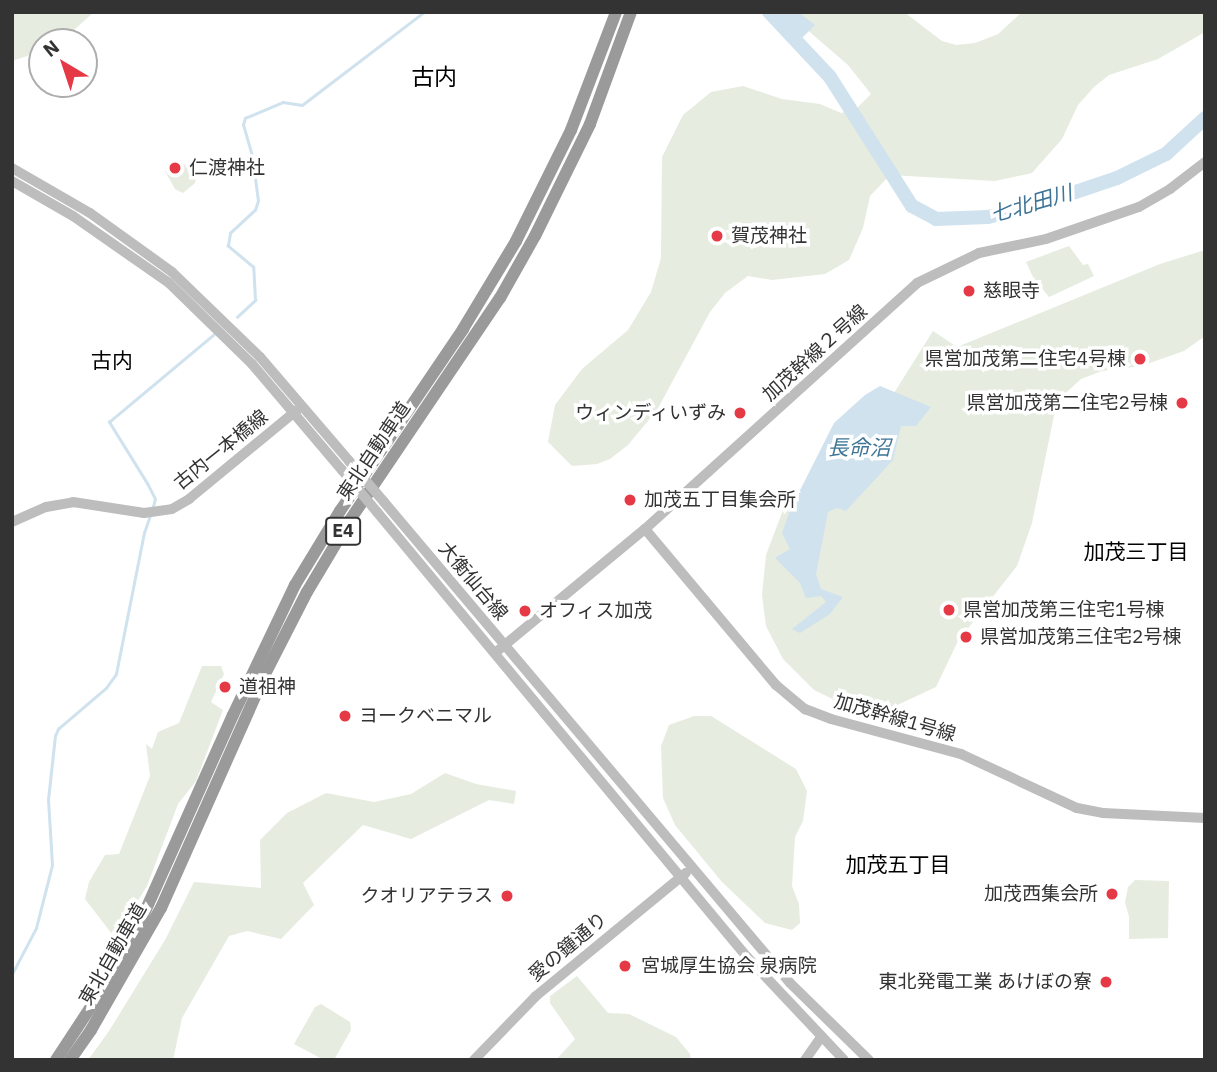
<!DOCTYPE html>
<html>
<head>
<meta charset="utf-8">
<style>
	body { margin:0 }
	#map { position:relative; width:1217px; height:1072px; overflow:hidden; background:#fff; font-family:"IBM Plex Sans","Noto Sans JP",sans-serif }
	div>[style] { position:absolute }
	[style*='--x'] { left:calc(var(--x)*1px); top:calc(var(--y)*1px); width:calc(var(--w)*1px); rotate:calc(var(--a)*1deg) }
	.green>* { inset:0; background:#e6ecdf }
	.water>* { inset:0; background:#cfe2ee }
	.stream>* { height:2.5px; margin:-1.25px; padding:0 1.25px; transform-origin:1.25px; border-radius:1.25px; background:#cfe2ee }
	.river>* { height:14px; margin:-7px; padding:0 7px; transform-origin:7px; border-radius:7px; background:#cfe2ee }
	.secondary>* { height:10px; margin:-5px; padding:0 5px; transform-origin:5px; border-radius:5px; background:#bdbdbd }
	.highway>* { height:12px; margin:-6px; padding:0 6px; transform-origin:6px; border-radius:6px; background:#9a9a9a }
	.secondary-bridge>* { height:10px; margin:-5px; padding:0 5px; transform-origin:5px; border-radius:5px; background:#bdbdbd }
	.dots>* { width:19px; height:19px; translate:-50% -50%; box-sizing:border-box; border:4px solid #fff; border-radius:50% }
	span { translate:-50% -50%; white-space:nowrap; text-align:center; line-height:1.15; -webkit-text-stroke:7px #fff; paint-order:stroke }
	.shield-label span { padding:2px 5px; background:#fff; border:2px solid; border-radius:5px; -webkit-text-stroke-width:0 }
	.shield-label { font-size:18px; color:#333; font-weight:700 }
	.poi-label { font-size:19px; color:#333 }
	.left { translate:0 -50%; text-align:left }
	.right { translate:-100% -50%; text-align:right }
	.street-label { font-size:19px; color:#333 }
	.water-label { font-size:21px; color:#3f7597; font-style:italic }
	.neighbourhood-label { font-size:21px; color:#000 }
	.quarter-label { font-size:23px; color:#000 }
	.frame { position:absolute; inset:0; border:14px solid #333; pointer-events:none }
	.north { position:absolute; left:28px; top:28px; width:70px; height:70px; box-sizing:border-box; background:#fff; border:2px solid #adadad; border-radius:50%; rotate:321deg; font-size:19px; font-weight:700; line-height:28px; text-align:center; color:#333 }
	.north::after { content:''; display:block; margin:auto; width:24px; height:32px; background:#e63946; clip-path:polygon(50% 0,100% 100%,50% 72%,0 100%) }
</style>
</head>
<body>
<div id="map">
	<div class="green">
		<div style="clip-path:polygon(16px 12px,94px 12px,65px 38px,58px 42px,42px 42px,42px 51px,15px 60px,12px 59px,12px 17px)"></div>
		<div style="clip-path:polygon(777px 12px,904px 12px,942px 41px,956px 45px,975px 43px,998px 34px,1022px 12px,1205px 12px,1205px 32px,1158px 59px,1109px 75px,1094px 87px,1078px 105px,1062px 139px,1032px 173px,995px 181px,890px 175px,870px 196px,863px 228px,849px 260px,825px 274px,772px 280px,748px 276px,725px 293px,710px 312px,657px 410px,628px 445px,610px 459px,597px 464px,572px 466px,548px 442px,555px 405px,582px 369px,628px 330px,651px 292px,661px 258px,662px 157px,683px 115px,711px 92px,743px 86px,782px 99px,820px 104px,841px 113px,857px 108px,871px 94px,848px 65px,804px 27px)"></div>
		<div style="clip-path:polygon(175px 161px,192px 167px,197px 175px,195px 183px,183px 193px,175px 189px,165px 171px)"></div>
		<div style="clip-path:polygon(1069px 246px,1083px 265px,1088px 264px,1094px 276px,1049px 297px,1034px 279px,1026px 262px)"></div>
		<div style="clip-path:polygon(1205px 250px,1205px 336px,1184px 351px,1141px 366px,1102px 371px,1081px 379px,1057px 401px,1032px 523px,1017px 566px,958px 641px,936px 687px,891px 708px,853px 709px,814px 690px,783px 659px,766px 626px,762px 595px,766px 555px,783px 510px,894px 393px,933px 331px,957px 347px,1160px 264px)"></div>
		<div style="clip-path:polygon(202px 666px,221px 666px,224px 674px,211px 702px,223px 710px,196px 781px,178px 804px,147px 886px,115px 938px,85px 899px,89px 882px,105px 855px,119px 854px,150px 776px,146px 744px,152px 749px,158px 732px,179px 723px)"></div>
		<div style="clip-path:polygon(694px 716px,711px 716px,796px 769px,807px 791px,803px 821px,795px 837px,792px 886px,799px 904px,800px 923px,792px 930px,765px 923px,722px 882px,675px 825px,663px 798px,661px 746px,669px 725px)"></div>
		<div style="clip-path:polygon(445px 773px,476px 784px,516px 791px,514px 804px,489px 800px,411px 839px,363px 825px,303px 883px,314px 905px,281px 939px,247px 931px,229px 936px,182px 1018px,173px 1060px,88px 1060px,109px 1031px,165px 940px,194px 882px,261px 888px,260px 840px,287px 813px,326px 793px,374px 802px,411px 794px)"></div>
		<div style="clip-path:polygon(1135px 880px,1169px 881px,1168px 938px,1129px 939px,1129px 917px,1125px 902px,1128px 887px)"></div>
		<div style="clip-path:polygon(577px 976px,608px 1013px,629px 1014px,676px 1037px,690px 1054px,691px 1060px,556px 1060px,575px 1039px,550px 1003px,550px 996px)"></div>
		<div style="clip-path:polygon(321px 1004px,350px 1022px,351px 1030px,334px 1060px,324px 1060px,294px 1044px,315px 1007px)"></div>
	</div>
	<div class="water">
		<div style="clip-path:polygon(765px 12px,798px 12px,815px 25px,802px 38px)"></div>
		<div style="clip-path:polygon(880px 386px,931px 407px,916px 426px,901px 426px,893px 460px,846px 511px,837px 508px,828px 512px,816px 574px,821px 589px,843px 597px,830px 614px,800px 633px,792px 629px,826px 602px,821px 596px,806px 598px,800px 583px,775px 558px,790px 549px,782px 533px,790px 510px,834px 423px,865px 395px)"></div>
	</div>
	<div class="stream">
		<div style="--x:237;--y:317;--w:25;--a:-43"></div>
		<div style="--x:255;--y:300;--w:33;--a:-93"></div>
		<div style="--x:253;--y:267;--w:33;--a:-140"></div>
		<div style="--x:228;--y:246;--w:13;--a:-81"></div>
		<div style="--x:230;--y:233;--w:34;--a:-43"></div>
		<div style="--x:255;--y:210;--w:9;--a:-72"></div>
		<div style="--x:258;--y:201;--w:45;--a:-97.6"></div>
		<div style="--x:252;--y:156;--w:32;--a:-106"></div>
		<div style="--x:243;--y:125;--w:7;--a:-74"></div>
		<div style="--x:245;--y:118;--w:41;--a:-22.8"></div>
		<div style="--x:283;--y:102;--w:19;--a:9"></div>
		<div style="--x:302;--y:105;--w:153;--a:-37.3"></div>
		<div style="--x:152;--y:510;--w:11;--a:-75"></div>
		<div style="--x:155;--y:499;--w:16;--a:-117"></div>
		<div style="--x:148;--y:485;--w:74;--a:-121.8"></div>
		<div style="--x:109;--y:422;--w:136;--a:-39.9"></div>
		<div style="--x:12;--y:974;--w:52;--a:-62.4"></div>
		<div style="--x:36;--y:928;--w:65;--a:-75.7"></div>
		<div style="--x:52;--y:865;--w:65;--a:-93.5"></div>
		<div style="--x:48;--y:800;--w:64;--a:-83.8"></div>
		<div style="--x:55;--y:736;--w:8;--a:-67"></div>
		<div style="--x:58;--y:729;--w:63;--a:-40.5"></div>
		<div style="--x:106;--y:688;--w:17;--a:-54"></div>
		<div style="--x:116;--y:674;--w:144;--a:-78.8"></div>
		<div style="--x:144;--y:533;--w:18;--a:-71"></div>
	</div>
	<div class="river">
		<div style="--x:769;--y:12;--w:89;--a:46.8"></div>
		<div style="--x:830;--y:77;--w:153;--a:57.6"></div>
		<div style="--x:912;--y:206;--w:27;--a:28"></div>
		<div style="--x:936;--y:219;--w:52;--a:-2.2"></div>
		<div style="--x:988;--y:217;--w:47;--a:-13.4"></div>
		<div style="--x:1034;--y:206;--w:88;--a:-18.6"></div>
		<div style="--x:1117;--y:178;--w:55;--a:-26.1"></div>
		<div style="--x:1166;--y:154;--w:53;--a:-42.7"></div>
	</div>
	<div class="secondary">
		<div style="--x:12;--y:168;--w:90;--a:30"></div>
		<div style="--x:90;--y:213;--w:101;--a:35.7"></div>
		<div style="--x:172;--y:272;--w:122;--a:44"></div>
		<div style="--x:260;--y:357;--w:137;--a:49.4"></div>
		<div style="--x:12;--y:181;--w:70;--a:29.8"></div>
		<div style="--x:73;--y:216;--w:117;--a:34.9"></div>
		<div style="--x:169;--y:283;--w:116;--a:44.3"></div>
		<div style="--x:252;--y:364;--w:139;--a:49.7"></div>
		<div style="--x:384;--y:502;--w:629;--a:49.83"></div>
		<div style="--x:790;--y:983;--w:110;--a:44.3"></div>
		<div style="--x:377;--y:512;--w:579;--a:50.26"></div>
		<div style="--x:747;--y:957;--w:141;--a:46.7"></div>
		<div style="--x:12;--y:522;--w:37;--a:-24"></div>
		<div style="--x:46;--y:507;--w:27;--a:-10"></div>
		<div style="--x:73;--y:502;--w:72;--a:8.8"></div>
		<div style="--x:144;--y:513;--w:28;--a:-8"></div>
		<div style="--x:172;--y:509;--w:20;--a:-30"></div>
		<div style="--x:189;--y:499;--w:141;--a:-39.5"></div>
		<div style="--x:645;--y:529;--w:204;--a:50"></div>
		<div style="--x:776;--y:685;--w:38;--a:40"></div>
		<div style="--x:805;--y:709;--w:28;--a:21"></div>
		<div style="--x:831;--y:719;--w:135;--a:15.1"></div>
		<div style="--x:961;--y:754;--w:128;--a:25"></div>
		<div style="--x:1077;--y:808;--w:26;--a:11"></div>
		<div style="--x:1103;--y:813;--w:102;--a:2.8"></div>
		<div style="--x:495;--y:653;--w:195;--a:-39.6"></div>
		<div style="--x:645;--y:529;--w:367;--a:-42.1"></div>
		<div style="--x:917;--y:283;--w:69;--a:-25.8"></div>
		<div style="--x:979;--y:253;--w:68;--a:-11.8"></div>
		<div style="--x:1046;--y:239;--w:98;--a:-19"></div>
		<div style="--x:1139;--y:207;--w:36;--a:-30"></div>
		<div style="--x:1170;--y:189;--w:44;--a:-37.6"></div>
		<div style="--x:474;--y:1060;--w:89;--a:-45.9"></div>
		<div style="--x:536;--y:996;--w:194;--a:-39.4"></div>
		<div style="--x:805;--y:1060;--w:28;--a:-55"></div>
	</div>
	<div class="highway">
		<div style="--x:56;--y:1060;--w:84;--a:-56.7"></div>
		<div style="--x:102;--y:990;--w:85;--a:-61"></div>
		<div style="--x:143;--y:916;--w:220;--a:-65.9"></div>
		<div style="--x:233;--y:715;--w:144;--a:-64.5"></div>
		<div style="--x:295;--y:585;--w:87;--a:-58.7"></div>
		<div style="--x:340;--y:511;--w:220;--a:-55.9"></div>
		<div style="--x:463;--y:329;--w:103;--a:-58.9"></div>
		<div style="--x:516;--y:241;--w:124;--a:-63.6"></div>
		<div style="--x:571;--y:130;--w:126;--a:-69.1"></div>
		<div style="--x:70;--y:1060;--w:37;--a:-55"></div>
		<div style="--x:91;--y:1030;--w:141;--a:-60.2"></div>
		<div style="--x:161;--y:908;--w:256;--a:-66"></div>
		<div style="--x:265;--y:674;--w:92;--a:-62.9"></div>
		<div style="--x:307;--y:592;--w:84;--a:-59.2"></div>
		<div style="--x:350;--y:520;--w:268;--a:-56"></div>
		<div style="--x:500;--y:298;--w:71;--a:-60.6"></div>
		<div style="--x:535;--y:236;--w:125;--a:-63.8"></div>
		<div style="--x:590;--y:124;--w:119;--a:-69.9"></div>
	</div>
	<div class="secondary-bridge">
		<div style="--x:349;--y:461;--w:54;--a:49.5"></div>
		<div style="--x:342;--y:470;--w:55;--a:50.2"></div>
	</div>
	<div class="dots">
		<div style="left:175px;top:168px;background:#e63946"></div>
		<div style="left:717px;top:236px;background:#e63946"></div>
		<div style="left:969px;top:291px;background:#e63946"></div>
		<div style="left:1140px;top:359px;background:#e63946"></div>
		<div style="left:1182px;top:403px;background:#e63946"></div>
		<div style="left:740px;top:413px;background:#e63946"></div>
		<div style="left:630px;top:500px;background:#e63946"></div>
		<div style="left:949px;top:610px;background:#e63946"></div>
		<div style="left:525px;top:611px;background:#e63946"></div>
		<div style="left:966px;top:637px;background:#e63946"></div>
		<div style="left:225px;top:687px;background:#e63946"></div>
		<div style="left:345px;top:716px;background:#e63946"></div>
		<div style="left:1112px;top:894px;background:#e63946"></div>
		<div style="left:507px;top:896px;background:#e63946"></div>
		<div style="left:625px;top:966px;background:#e63946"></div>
		<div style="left:1106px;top:982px;background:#e63946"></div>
	</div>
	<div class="shield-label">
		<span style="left:343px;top:531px">E4</span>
	</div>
	<div class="poi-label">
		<span class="left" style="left:189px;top:168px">仁渡神社</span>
		<span class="left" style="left:731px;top:236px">賀茂神社</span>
		<span class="left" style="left:983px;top:291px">慈眼寺</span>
		<span class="right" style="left:1126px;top:359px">県営加茂第二住宅4号棟</span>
		<span class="right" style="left:1168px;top:403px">県営加茂第二住宅2号棟</span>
		<span class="right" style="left:726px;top:413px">ウィンディいずみ</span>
		<span class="left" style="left:644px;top:500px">加茂五丁目集会所</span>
		<span class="left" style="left:963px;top:610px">県営加茂第三住宅1号棟</span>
		<span class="left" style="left:539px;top:611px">オフィス加茂</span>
		<span class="left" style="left:980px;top:637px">県営加茂第三住宅2号棟</span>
		<span class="left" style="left:239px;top:687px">道祖神</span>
		<span class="left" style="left:359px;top:716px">ヨークベニマル</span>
		<span class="right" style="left:1098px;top:894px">加茂西集会所</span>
		<span class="right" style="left:493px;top:896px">クオリアテラス</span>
		<span class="left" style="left:641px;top:966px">宮城厚生協会 泉病院</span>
		<span class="right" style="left:1092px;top:982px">東北発電工業 あけぼの寮</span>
	</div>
	<div class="street-label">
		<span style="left:815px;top:353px;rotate:-42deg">加茂幹線２号線</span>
		<span style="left:221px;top:450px;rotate:-39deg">古内一本橋線</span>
		<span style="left:374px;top:451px;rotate:-56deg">東北自動車道</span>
		<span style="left:473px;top:581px;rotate:50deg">大衡仙台線</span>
		<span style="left:895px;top:718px;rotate:16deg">加茂幹線1号線</span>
		<span style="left:568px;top:947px;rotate:-40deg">愛の鐘通り</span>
		<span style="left:113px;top:954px;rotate:-60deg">東北自動車道</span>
	</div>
	<div class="water-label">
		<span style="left:1031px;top:203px;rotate:-16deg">七北田川</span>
		<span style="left:859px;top:447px">長命沼</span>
	</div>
	<div class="neighbourhood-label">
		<span style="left:112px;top:360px">古内</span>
		<span style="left:1136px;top:551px">加茂三丁目</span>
		<span style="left:898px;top:864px">加茂五丁目</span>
	</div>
	<div class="quarter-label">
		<span style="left:434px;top:76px">古内</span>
	</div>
	<div class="frame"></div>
	<div class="north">N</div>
</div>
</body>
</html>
